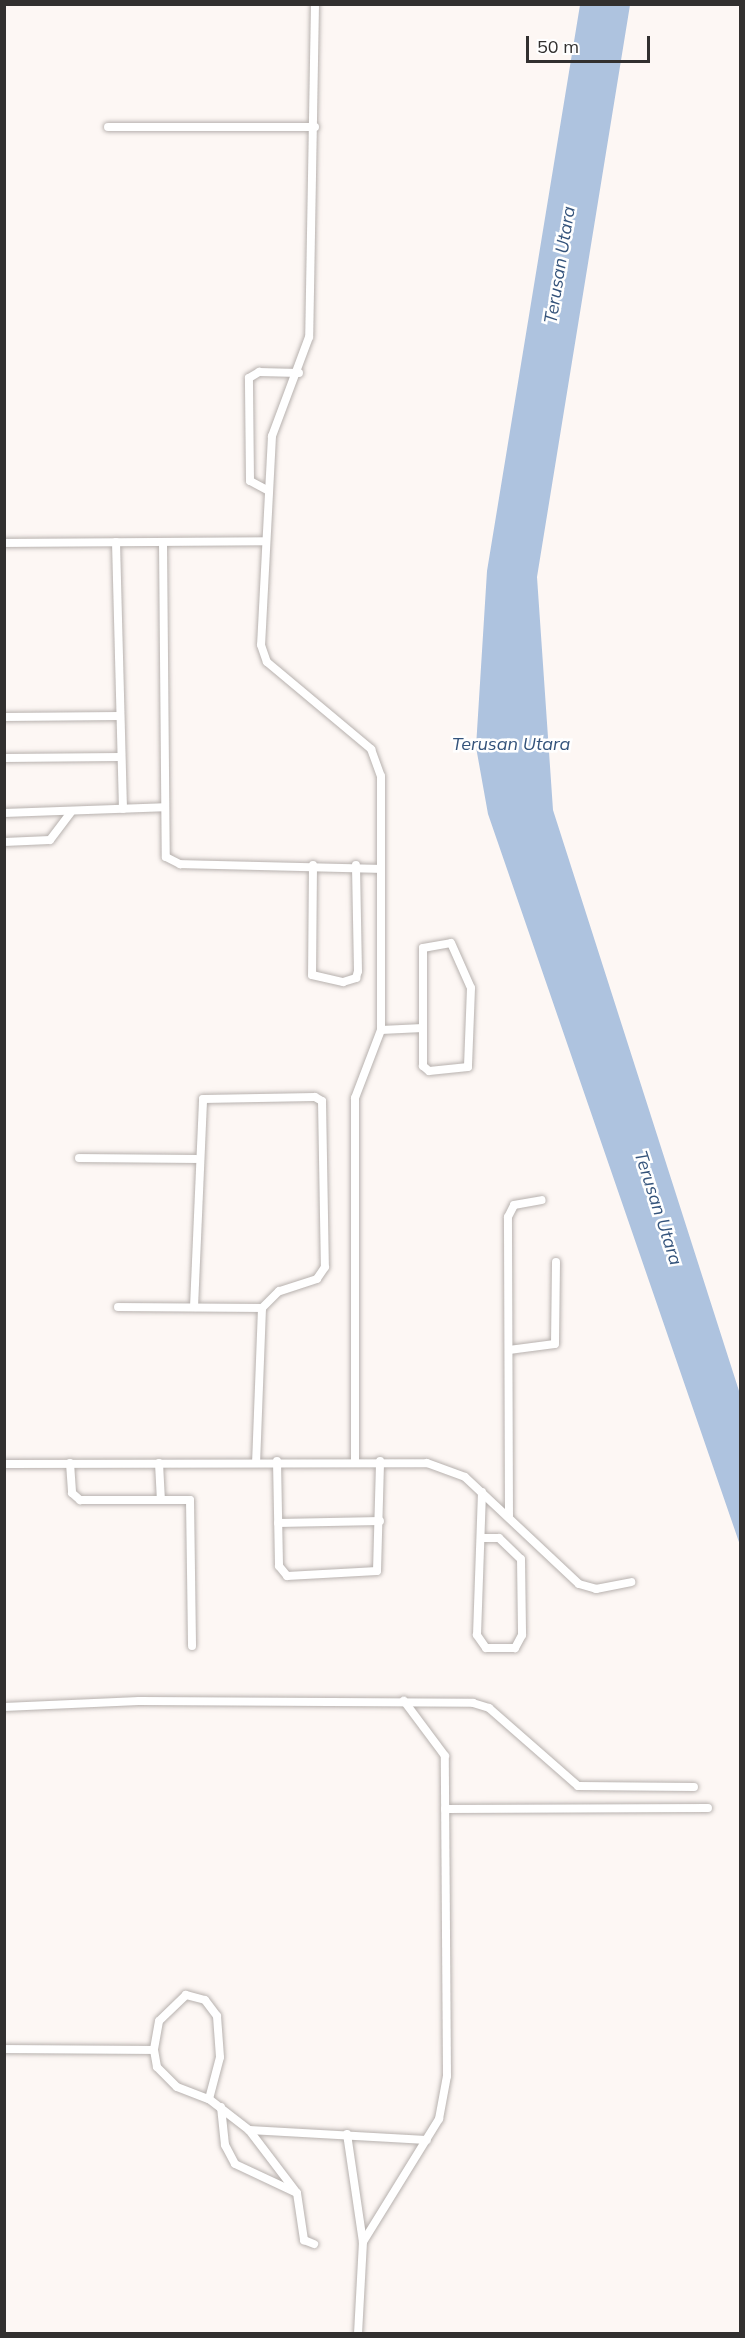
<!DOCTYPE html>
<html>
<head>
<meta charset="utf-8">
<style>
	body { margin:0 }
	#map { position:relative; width:745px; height:2338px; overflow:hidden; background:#fdf7f4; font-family:Mulish,sans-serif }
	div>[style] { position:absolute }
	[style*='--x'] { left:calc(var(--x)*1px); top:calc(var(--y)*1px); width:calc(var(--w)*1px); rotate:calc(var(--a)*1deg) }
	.water>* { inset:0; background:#aec3df }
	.roads { filter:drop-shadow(0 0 2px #b7b1ae) drop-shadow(0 0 2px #b7b1ae) }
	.lane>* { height:8px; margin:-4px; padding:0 4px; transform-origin:4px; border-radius:4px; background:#fff }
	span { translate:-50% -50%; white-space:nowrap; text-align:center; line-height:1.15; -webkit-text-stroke:5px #fff; paint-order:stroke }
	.water-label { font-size:18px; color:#34537b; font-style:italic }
	.frame { position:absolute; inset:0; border:6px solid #32302f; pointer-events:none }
	.scale { position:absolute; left:526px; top:36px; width:124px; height:27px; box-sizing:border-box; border:3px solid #32302f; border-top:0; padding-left:8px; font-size:18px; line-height:21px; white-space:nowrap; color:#32302f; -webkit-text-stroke:4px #fff; paint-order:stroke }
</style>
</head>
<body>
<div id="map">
	<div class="water">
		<div style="clip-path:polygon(580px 5px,630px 5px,537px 577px,553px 810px,740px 1394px,740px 1545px,488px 814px,476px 747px,487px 571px)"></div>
	</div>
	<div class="roads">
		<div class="lane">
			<div style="--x:315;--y:4;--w:333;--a:91"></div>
			<div style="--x:309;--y:337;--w:106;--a:110.5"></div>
			<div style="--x:272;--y:436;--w:209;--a:93"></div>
			<div style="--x:261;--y:645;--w:18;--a:71"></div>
			<div style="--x:267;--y:662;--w:136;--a:39.9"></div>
			<div style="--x:371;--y:749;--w:29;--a:70"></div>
			<div style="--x:381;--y:776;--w:254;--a:90"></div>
			<div style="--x:381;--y:1030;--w:73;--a:110.9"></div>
			<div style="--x:355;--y:1098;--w:363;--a:90"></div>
			<div style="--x:108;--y:127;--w:207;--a:0"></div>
			<div style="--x:267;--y:490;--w:19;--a:-152"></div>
			<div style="--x:250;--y:481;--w:103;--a:-90.6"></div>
			<div style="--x:249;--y:378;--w:12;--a:-31"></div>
			<div style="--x:259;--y:372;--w:40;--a:1.4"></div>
			<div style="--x:116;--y:542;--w:267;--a:88.5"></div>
			<div style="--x:163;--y:542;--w:315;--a:89.5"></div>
			<div style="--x:166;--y:857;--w:16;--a:27"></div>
			<div style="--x:180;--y:864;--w:200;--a:1.4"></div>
			<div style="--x:4;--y:543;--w:260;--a:-0.4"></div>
			<div style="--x:4;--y:717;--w:116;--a:-0.5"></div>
			<div style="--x:4;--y:758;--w:117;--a:-0.5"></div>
			<div style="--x:4;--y:813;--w:160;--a:-2.1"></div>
			<div style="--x:4;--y:842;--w:46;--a:-2.5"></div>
			<div style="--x:50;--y:840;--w:35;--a:-53"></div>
			<div style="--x:313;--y:865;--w:110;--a:90.5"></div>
			<div style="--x:312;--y:975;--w:32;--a:13"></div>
			<div style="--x:343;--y:982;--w:14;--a:-17"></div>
			<div style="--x:356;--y:978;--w:7;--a:-74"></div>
			<div style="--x:358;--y:971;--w:106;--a:-91.1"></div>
			<div style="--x:381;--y:1030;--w:42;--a:-2.7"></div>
			<div style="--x:423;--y:1028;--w:80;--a:-90"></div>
			<div style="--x:423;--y:948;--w:28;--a:-10"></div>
			<div style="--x:451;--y:943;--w:49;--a:66"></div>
			<div style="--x:471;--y:988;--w:79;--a:92.2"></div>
			<div style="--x:468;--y:1067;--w:39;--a:174"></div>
			<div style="--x:429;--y:1071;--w:8;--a:-140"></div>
			<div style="--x:423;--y:1066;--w:38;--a:-90"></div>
			<div style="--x:79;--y:1158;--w:117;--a:0.5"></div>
			<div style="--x:118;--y:1307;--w:144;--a:0.4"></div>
			<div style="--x:194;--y:1307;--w:208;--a:-87.5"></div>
			<div style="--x:203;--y:1099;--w:112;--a:-1"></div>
			<div style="--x:315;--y:1097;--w:8;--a:30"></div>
			<div style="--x:322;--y:1101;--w:166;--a:89"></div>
			<div style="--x:325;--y:1267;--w:14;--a:124"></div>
			<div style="--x:317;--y:1279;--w:40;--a:162"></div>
			<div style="--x:279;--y:1291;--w:24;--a:135"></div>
			<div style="--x:262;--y:1308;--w:153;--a:92.2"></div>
			<div style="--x:509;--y:1350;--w:46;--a:-7.4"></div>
			<div style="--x:555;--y:1344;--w:82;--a:-89.3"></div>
			<div style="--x:277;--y:1461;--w:105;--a:88.9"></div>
			<div style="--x:279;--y:1566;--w:13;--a:51"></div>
			<div style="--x:287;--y:1576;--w:90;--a:-3.2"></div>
			<div style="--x:377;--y:1571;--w:110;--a:-88.4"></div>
			<div style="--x:70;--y:1463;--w:30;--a:86"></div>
			<div style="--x:72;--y:1493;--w:11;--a:41"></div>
			<div style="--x:80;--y:1500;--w:110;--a:0"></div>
			<div style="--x:190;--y:1500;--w:146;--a:89.2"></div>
			<div style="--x:159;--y:1463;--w:36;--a:87"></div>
			<div style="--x:4;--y:1464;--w:423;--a:-0.1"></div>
			<div style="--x:427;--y:1463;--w:40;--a:20.2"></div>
			<div style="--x:465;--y:1477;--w:156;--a:43.2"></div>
			<div style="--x:579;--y:1584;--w:18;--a:16"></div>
			<div style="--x:596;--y:1589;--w:36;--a:-11"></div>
			<div style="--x:509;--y:1517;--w:300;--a:-90.2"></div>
			<div style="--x:508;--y:1217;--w:13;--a:-63"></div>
			<div style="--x:514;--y:1205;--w:28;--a:-10"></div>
			<div style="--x:278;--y:1523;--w:102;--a:-1.1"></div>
			<div style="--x:481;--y:1538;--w:18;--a:0"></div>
			<div style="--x:499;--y:1538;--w:30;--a:44"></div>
			<div style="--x:521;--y:1559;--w:76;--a:89.2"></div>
			<div style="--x:522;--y:1635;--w:15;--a:118"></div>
			<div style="--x:515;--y:1648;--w:29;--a:180"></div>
			<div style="--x:486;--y:1648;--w:16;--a:-125"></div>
			<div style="--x:477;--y:1635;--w:143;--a:-88"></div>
			<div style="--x:4;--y:1707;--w:135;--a:-2.5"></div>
			<div style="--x:139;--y:1701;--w:334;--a:0.3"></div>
			<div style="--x:473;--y:1703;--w:17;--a:17"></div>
			<div style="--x:489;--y:1708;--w:118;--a:41.2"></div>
			<div style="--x:578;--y:1786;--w:116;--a:0.5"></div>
			<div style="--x:445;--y:1809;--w:263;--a:-0.2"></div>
			<div style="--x:4;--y:2049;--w:150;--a:0.4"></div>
			<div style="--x:209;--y:2099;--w:43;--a:-75.3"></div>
			<div style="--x:220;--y:2057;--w:41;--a:-94.2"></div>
			<div style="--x:217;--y:2016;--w:20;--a:-127"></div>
			<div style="--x:205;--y:2000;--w:20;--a:-165"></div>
			<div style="--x:186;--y:1995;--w:37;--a:136"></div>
			<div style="--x:159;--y:2021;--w:29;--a:100"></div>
			<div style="--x:154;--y:2050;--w:17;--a:80"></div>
			<div style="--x:157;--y:2067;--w:28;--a:45"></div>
			<div style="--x:177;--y:2087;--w:34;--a:21"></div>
			<div style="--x:209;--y:2099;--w:51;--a:37.8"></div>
			<div style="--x:249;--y:2130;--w:79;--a:52.7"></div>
			<div style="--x:297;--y:2193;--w:48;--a:81.5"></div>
			<div style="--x:304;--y:2240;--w:11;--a:22"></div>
			<div style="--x:221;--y:2107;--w:38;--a:84"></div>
			<div style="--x:225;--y:2145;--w:21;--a:62"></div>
			<div style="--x:235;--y:2164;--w:68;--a:25.1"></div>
			<div style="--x:249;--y:2130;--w:178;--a:3.2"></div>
			<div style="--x:347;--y:2134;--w:109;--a:81.6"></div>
			<div style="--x:358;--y:2334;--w:92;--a:-86.9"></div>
			<div style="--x:363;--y:2242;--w:145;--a:-58.3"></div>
			<div style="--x:439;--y:2119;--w:44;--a:-79.5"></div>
			<div style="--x:447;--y:2076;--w:320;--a:-90.4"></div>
			<div style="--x:445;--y:1756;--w:69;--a:-126.7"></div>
		</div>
	</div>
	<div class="water-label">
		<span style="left:560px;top:265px;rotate:-81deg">Terusan Utara</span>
		<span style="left:511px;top:744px">Terusan Utara</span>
		<span style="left:658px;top:1208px;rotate:72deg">Terusan Utara</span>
	</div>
	<div class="frame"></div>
	<div class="scale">50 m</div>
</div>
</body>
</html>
